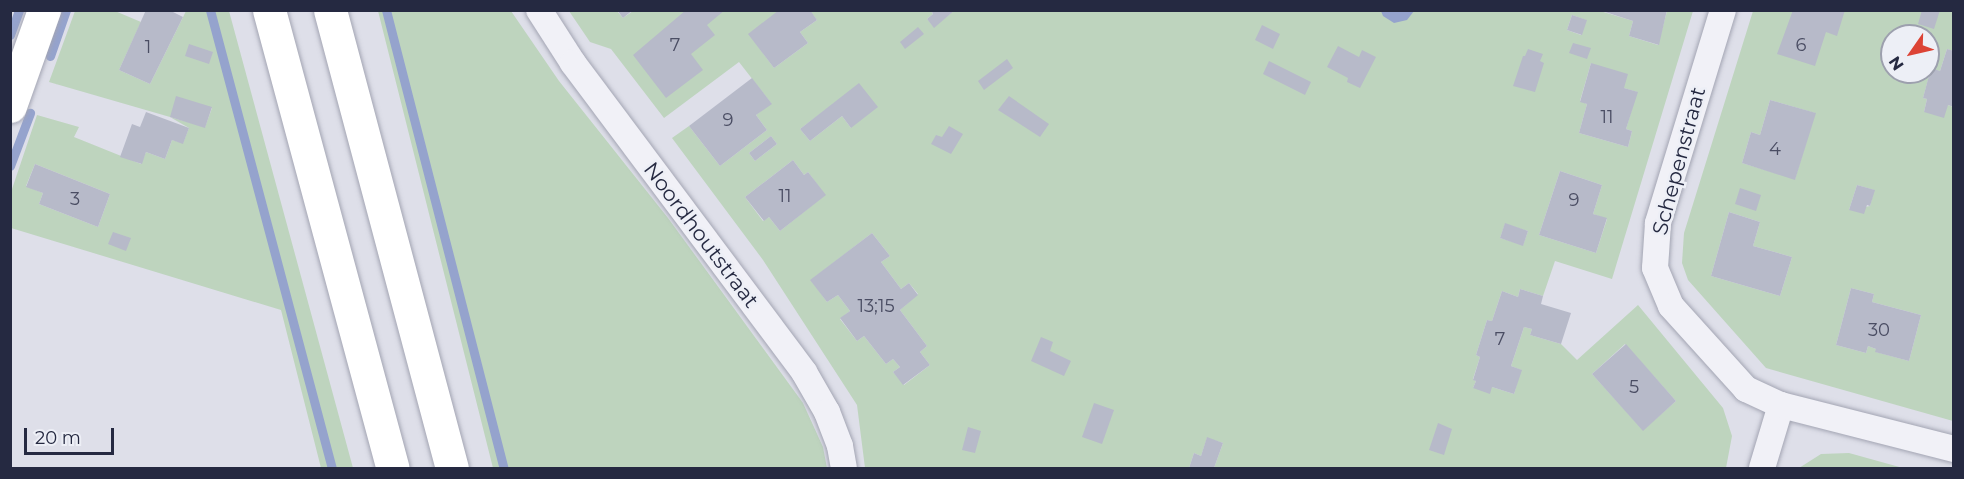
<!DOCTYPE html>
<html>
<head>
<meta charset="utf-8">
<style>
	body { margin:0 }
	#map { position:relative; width:1964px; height:479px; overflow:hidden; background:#dedfe9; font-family:Montserrat,sans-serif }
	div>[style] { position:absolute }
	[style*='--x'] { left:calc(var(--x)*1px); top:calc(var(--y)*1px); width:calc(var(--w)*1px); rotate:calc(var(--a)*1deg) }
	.green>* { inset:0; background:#bed4be }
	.water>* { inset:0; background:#95a3cd }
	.stream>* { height:9px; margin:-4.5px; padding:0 4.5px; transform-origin:4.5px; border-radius:4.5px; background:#95a3cd }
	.building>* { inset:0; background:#b7bac9 }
	.roads { filter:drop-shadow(0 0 2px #a3a5b3) drop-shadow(0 0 2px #a3a5b3) }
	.street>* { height:26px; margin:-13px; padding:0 13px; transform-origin:13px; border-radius:13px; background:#f1f1f7 }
	.secondary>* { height:33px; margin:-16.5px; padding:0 16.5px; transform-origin:16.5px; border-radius:16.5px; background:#fff }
	.highway>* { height:33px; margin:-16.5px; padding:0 16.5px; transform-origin:16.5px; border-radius:16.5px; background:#fff }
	span { translate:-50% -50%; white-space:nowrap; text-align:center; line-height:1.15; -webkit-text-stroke:5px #edeff6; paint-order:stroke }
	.number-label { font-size:18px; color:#4a4d63 }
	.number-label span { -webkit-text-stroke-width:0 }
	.street-label { font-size:21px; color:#252941 }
	.frame { position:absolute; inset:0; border:12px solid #252941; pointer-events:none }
	.north { position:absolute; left:1880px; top:24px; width:60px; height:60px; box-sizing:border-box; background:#edeff6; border:2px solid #9da0ae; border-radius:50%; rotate:236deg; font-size:16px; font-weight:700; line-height:24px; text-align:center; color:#252941 }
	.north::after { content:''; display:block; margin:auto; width:21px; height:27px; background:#dc4335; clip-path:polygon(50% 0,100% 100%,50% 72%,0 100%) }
	.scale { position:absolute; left:24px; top:428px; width:90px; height:27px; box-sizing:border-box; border:3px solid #252941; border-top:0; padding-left:8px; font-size:18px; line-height:21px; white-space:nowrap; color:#252941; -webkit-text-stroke:4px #edeff6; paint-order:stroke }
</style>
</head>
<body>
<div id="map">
	<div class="green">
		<div style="clip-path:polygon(evenodd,955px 10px,1597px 10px,1633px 21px,1629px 36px,1658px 45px,1667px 11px,1693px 11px,1612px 279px,1555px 261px,1543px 296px,1520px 289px,1518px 297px,1502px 291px,1492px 321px,1487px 320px,1476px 355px,1480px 357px,1473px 379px,1476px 381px,1473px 388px,1492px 387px,1514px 394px,1521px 370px,1511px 366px,1524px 327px,1532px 329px,1530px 335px,1561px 344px,1577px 360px,1638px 305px,1723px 408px,1732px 436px,1726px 468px,1214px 468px,1223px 443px,1207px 438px,1201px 456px,1194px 453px,1189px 468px,865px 468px,857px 405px,763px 260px,672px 138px,689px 126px,720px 166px,767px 130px,756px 115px,771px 103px,739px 62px,664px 118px,611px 49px,590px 42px,569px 11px,617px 11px,623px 18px,633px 11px,779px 11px,749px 34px,774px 68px,808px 43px,800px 32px,817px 20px,810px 11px,931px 11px,933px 14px,927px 19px,934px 27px,955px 10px,1572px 15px,1586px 20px,1581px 35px,1567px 30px,1572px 15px,955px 10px,1591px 63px,1624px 88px,1637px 92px,1626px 129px,1632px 131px,1628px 147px,1579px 133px,1587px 104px,1580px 101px,1591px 63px,955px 10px,860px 84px,851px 128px,842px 116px,810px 141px,800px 129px,860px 84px,955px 10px,771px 136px,777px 144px,755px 161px,749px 153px,771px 136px,955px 10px,793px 160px,804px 175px,808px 172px,825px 195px,780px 231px,769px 217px,763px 221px,745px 197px,793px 160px,955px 10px,1560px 171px,1602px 185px,1593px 214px,1607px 219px,1596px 253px,1539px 235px,1560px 171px,955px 10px,1505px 224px,1528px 231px,1523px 245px,1500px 238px,1505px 224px,955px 10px,872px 233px,890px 256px,881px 262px,901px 289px,909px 283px,918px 294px,900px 310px,927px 346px,920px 352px,930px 365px,904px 385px,893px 372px,900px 367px,893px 359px,886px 364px,864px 336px,857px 341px,840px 319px,850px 311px,838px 295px,827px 302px,811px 280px,872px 233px,955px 10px,1625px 344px,1676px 401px,1643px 430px,1592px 374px,1625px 344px)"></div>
		<div style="clip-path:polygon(evenodd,75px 11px,115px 11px,141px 22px,119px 70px,150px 84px,186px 11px,229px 11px,353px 468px,321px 468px,281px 310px,11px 228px,11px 192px,37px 115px,79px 127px,74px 137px,141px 164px,146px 152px,165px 159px,172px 140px,183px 143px,189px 128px,170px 117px,49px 82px,75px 11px,212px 108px,205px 127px,170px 117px,212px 108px,75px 11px,35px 164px,110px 194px,98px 227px,39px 204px,43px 193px,26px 186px,35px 164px)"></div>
		<div style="clip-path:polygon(378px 11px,511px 11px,559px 81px,668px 218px,803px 403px,823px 447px,827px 468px,493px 468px)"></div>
		<div style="clip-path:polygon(evenodd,1753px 11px,1953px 11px,1953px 51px,1947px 49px,1940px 71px,1931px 69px,1923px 98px,1927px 99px,1924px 112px,1948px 105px,1953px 107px,1953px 421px,1766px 368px,1688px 280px,1682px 263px,1684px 233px,1753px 11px,1892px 36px,1928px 36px,1928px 72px,1892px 72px,1892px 36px,1753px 11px,1770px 100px,1815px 113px,1795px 179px,1742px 163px,1751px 132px,1760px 135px,1770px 100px,1753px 11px,1857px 185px,1874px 190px,1870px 206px,1849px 210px,1857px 185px,1753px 11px,1729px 212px,1760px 222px,1753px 246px,1792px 257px,1780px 296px,1711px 276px,1729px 212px,1753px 11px,1851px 288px,1874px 294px,1872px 302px,1921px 315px,1909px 361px,1876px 352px,1876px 349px,1868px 346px,1866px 353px,1836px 345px,1851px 288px)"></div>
		<div style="clip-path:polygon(1849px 453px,1903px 468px,1799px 468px,1821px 454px)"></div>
	</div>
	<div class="water">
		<div style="clip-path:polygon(1381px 11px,1414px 11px,1407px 20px,1394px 23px,1383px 16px)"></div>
	</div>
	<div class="stream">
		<div style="--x:210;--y:10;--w:474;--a:75.1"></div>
		<div style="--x:386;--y:10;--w:473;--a:75.6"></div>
		<div style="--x:10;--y:35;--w:27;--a:-70"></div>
		<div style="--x:50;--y:56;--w:49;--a:-70.8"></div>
		<div style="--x:10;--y:166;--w:57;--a:-69.3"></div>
	</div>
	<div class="building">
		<div style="clip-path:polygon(146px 10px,169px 10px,183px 17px,150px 84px,119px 70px)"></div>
		<div style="clip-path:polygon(617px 10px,633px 10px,623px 18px)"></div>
		<div style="clip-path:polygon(686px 10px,725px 10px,707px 25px,715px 35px,691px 54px,703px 70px,666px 98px,633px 55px)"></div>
		<div style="clip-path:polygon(779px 10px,810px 10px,817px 20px,800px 32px,808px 43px,774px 68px,748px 34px)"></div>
		<div style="clip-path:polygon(931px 10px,955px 10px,934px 28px,927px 19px,933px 14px)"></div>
		<div style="clip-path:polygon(1599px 10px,1667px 10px,1659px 45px,1629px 36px,1633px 21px)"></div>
		<div style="clip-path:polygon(1793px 10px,1845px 10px,1837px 36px,1826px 32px,1815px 66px,1777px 54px)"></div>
		<div style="clip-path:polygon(1922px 10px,1940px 10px,1934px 29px,1918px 24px)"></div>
		<div style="clip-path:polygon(1572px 15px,1587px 20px,1582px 35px,1567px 30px)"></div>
		<div style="clip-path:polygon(1262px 25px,1280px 34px,1273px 49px,1255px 40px)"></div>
		<div style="clip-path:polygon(918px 27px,924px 34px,905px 49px,900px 42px)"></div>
		<div style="clip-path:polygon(1573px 43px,1591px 48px,1587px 59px,1569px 53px)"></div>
		<div style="clip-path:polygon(189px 44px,213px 52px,209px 64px,185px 56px)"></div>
		<div style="clip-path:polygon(1338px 46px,1359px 57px,1362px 50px,1376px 57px,1360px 88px,1347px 82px,1348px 78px,1327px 67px)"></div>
		<div style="clip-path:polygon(1528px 49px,1543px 54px,1540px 61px,1544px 63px,1535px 92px,1513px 86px,1523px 56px,1525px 56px)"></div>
		<div style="clip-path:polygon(1947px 49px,1954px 51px,1954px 107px,1948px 105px,1944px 118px,1924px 112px,1927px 99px,1923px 98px,1931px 68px,1940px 71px)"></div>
		<div style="clip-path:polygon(1007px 59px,1013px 68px,984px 90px,978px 81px)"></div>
		<div style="clip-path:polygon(1269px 61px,1311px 82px,1305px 95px,1263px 74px)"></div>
		<div style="clip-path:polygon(1591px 63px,1628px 74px,1624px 88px,1638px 92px,1626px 129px,1632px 131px,1628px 147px,1579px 133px,1587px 104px,1580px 102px)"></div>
		<div style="clip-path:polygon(752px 78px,772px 104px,756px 115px,767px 130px,720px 166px,689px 126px)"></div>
		<div style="clip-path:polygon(859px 83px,878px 107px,851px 128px,842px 116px,810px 141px,800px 129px)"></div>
		<div style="clip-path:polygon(176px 96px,212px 107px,205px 128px,170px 117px)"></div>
		<div style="clip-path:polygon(1009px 96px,1049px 124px,1040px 137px,998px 110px)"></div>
		<div style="clip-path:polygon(1770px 100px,1816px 113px,1795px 180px,1742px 163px,1751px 132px,1760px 135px)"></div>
		<div style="clip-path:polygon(146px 112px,189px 128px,183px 144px,172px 140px,165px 159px,146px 152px,142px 164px,120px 157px,132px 124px,140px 127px)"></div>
		<div style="clip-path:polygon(949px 126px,963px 134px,951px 154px,931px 144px,936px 135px,942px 137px)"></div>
		<div style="clip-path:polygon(771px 136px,777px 144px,755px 161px,749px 153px)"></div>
		<div style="clip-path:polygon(793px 160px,804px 175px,808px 172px,826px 195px,780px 231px,769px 217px,764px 221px,745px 197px)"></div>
		<div style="clip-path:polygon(35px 164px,110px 194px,98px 227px,39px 204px,43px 193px,26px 187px)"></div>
		<div style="clip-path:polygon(1560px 171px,1602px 185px,1593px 214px,1607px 218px,1596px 253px,1539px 235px)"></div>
		<div style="clip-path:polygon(1857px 185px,1875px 190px,1870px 206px,1867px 205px,1864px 214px,1849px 210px)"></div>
		<div style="clip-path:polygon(1740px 188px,1761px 195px,1756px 211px,1735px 204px)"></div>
		<div style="clip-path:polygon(1729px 212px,1760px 222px,1753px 246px,1792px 257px,1780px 296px,1711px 276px)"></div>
		<div style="clip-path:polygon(1505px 223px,1528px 231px,1523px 246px,1500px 238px)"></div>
		<div style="clip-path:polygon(113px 232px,131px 238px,126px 251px,108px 244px)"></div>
		<div style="clip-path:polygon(872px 233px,890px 256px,881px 262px,901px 289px,909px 283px,918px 295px,900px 310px,927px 346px,920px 352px,930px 365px,903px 385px,893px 372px,900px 367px,893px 359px,886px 364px,864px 336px,857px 341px,840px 318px,850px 311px,838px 295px,827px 302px,810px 280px)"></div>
		<div style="clip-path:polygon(1851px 288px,1874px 294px,1872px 302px,1921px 315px,1909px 361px,1875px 352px,1876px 349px,1868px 346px,1866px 353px,1836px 345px)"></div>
		<div style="clip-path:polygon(1520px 289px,1543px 296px,1541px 304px,1571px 313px,1561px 344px,1530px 335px,1532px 329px,1524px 327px,1511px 366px,1522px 370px,1514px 394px,1492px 387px,1490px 394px,1473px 388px,1476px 381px,1473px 380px,1480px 357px,1476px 355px,1487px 320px,1492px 321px,1502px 291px,1518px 297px)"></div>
		<div style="clip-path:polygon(1041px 337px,1053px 342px,1050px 351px,1071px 361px,1064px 376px,1031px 361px)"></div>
		<div style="clip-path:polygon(1626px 344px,1676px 401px,1643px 431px,1592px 374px)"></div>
		<div style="clip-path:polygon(1094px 403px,1114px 410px,1102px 444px,1082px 437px)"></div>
		<div style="clip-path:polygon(1438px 423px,1452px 429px,1444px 455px,1429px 450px)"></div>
		<div style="clip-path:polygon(968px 427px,981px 431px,975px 453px,962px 450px)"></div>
		<div style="clip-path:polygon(1207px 437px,1223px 443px,1214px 468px,1189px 468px,1194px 453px,1201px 456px)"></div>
	</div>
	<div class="roads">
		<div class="street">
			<div style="--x:539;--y:10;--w:63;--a:57.3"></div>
			<div style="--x:573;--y:63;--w:386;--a:53.2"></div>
			<div style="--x:804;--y:372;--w:46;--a:60.1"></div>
			<div style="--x:827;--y:412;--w:36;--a:69"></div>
			<div style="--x:840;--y:446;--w:22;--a:80"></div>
			<div style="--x:1723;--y:10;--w:223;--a:107"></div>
			<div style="--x:1658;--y:223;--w:45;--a:93.8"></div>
			<div style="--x:1655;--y:268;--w:41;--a:67.2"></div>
			<div style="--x:1671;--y:306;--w:112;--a:47.9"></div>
			<div style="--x:1746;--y:389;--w:38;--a:25"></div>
			<div style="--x:1781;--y:405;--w:66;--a:106.8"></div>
			<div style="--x:1781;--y:405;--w:179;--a:14.3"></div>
		</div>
		<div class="secondary">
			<div style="--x:10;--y:106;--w:102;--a:-70.5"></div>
		</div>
		<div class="highway">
			<div style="--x:269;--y:10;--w:474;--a:74.9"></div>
			<div style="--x:330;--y:10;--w:474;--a:75.1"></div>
		</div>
	</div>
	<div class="number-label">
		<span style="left:675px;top:45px">7</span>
		<span style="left:1801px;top:45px">6</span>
		<span style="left:148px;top:47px">1</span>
		<span style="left:1607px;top:117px">11</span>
		<span style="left:728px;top:120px">9</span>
		<span style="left:1775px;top:149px">4</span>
		<span style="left:785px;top:196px">11</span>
		<span style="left:75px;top:199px">3</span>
		<span style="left:1574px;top:200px">9</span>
		<span style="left:876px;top:306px">13;15</span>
		<span style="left:1879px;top:330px">30</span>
		<span style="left:1500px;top:339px">7</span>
		<span style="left:1634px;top:387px">5</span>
	</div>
	<div class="street-label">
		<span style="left:1679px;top:161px;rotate:-75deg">Schepenstraat</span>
		<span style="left:701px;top:235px;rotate:53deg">Noordhoutstraat</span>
	</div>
	<div class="frame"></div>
	<div class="north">N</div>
	<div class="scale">20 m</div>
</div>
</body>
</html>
